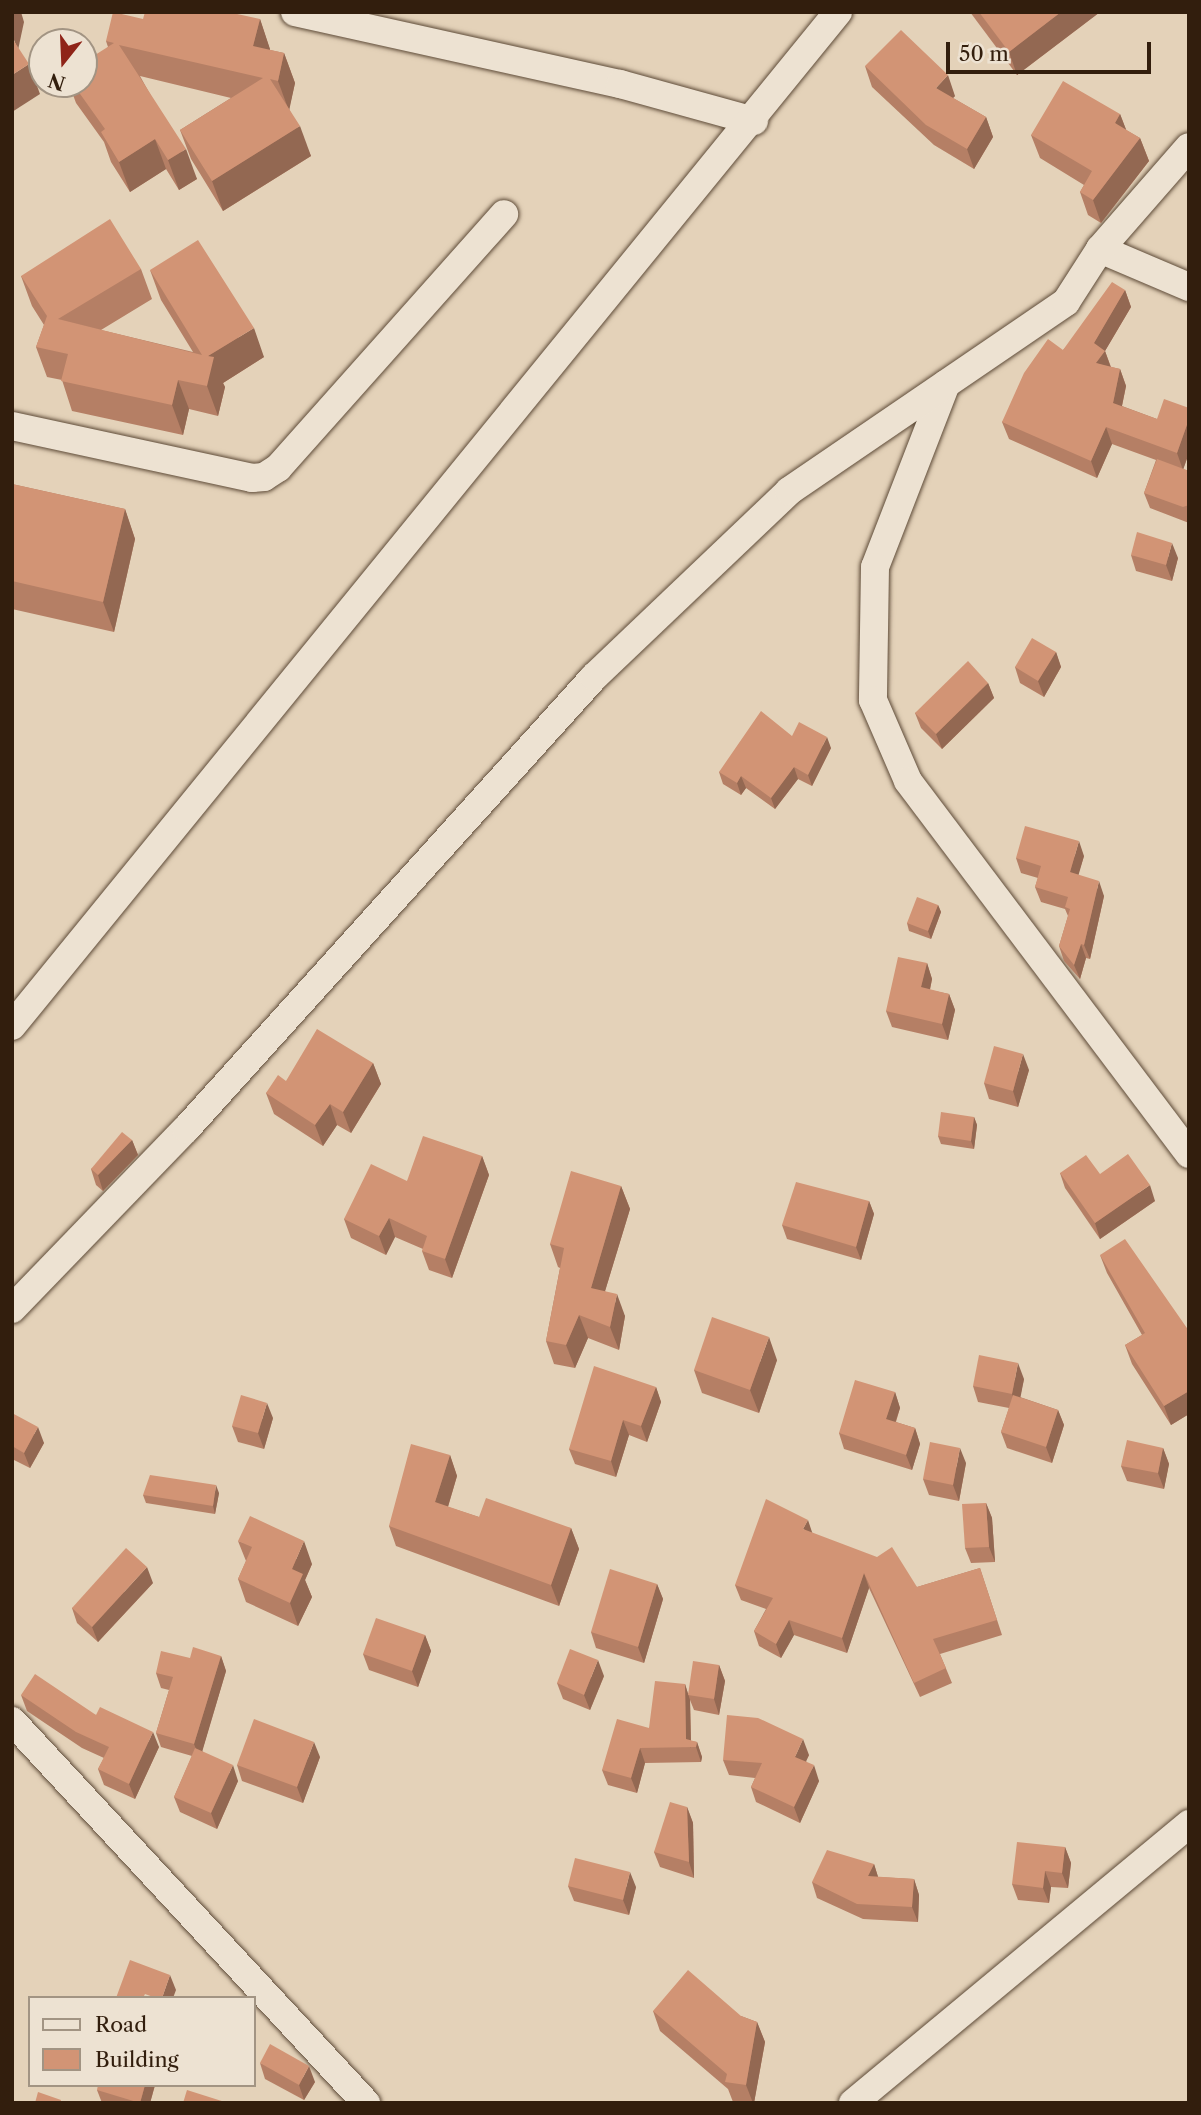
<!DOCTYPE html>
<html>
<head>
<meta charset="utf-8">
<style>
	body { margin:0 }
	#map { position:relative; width:1201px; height:2115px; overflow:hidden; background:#e4d2b9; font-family:"Libre Caslon Text",serif }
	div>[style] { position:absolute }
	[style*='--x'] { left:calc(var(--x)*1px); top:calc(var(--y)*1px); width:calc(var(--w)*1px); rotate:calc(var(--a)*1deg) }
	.roads { filter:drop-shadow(0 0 2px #5e4b38) drop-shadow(0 0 2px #5e4b38) }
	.minor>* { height:28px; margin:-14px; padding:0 14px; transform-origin:14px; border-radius:14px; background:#ede2d2 }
	.wall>* { inset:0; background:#b57f65 }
	.shaded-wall>* { inset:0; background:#936852 }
	.building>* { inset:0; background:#d29475 }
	span { translate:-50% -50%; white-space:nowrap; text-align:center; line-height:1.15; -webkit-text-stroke:7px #ede2d2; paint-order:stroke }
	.frame { position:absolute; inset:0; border:14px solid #321e0d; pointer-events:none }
	.legend { position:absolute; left:28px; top:1996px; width:228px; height:91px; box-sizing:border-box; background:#ede2d2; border:2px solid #a29483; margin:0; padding:9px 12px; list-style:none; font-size:21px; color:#321e0d }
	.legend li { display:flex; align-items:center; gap:14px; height:35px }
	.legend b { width:35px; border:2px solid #a29483 }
	.north { position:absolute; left:28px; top:28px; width:70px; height:70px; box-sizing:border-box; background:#ede2d2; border:2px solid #a29483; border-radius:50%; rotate:198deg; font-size:19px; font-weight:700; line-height:28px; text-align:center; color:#321e0d }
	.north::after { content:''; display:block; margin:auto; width:24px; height:32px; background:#8f2418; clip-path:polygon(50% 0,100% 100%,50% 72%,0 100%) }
	.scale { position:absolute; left:946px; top:42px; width:205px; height:32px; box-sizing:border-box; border:4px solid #321e0d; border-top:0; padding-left:9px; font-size:21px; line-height:24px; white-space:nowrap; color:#321e0d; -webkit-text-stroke:5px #ede2d2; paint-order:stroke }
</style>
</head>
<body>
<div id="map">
	<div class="roads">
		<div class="minor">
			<div style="--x:295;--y:12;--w:333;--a:12.5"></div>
			<div style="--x:620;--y:84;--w:139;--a:15.4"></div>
			<div style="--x:1100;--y:249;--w:97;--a:23.1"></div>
			<div style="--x:946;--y:384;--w:196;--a:111.2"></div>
			<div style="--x:875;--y:567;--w:133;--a:90.9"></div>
			<div style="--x:873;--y:700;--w:88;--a:66.6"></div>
			<div style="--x:908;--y:781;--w:467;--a:53"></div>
			<div style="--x:12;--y:426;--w:246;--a:12.2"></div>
			<div style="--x:252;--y:478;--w:12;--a:-5"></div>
			<div style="--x:264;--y:477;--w:17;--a:-33"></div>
			<div style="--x:278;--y:468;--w:340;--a:-48.3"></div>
			<div style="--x:12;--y:1026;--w:1308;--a:-50.83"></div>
			<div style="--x:12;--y:1309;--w:250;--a:-46"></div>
			<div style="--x:186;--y:1129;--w:609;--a:-47.93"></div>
			<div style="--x:594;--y:677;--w:269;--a:-43.6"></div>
			<div style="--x:789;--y:491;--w:335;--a:-34.3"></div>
			<div style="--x:1066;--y:302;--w:63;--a:-57.3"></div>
			<div style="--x:1100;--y:249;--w:135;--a:-48.9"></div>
			<div style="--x:12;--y:1721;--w:521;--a:47.18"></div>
			<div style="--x:853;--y:2103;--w:437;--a:-39.7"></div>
		</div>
	</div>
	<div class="wall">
		<div style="clip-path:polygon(970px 12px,1100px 12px,1017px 75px)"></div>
		<div style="clip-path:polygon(143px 19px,260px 19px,270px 50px,284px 53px,295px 83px,289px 109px,311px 156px,223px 211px,191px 159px,180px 130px,231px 98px,140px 76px,197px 179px,179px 190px,166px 169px,130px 192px,111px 162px,104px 142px,76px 103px,69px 84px,84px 84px,108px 47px,106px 41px)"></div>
		<div style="clip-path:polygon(865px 66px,955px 96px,953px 98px,986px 117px,993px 137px,974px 169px,934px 145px,872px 87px)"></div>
		<div style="clip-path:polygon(1120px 114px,1126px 130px,1140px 138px,1149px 161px,1101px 223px,1088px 215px,1080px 192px,1084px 185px,1040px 158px,1031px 135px)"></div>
		<div style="clip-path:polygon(141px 269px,152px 299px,101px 330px,193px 352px,161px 300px,150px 270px,264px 357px,223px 383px,225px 387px,218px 416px,189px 409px,183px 435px,72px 411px,62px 380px,47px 377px,36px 347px,44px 325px,32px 306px,21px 276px)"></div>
		<div style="clip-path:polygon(1125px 290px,1131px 307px,1105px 351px,1111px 367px,1120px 369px,1126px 386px,1122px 406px,1157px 419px,1189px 408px,1189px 453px,1183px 469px,1189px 471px,1189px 523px,1150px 508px,1144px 493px,1156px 460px,1112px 444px,1097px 478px,1009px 439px,1002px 422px,1063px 350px)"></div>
		<div style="clip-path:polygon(12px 484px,125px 509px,135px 539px,114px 632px,12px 609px)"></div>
		<div style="clip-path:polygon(1131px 555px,1178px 558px,1172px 581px,1136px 571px)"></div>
		<div style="clip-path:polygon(1056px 652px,1061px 667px,1044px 697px,1020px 683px,1015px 667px)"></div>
		<div style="clip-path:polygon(988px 683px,994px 698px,942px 749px,921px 728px,915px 713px)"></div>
		<div style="clip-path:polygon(792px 736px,831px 748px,812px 786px,798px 779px,775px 809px,746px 788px,741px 795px,723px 784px,719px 772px)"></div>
		<div style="clip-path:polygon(1084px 856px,1078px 875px,1104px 896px,1090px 959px,1086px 958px,1080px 979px,1064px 961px,1059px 946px,1068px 916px,1065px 909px,1041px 902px,1035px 887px,1038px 878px,1021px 873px,1016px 858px)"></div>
		<div style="clip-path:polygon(938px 905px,941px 912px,931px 939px,909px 931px,907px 923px)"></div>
		<div style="clip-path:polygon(927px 963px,932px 979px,930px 990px,949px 994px,955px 1010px,948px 1040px,892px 1027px,886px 1011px)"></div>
		<div style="clip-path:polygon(373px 1063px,381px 1084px,351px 1133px,337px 1125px,323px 1146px,274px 1114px,266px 1093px,286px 1081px)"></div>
		<div style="clip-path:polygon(1029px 1070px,1018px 1107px,989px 1099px,984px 1083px)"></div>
		<div style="clip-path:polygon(974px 1117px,977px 1125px,974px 1149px,941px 1144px,938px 1136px)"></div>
		<div style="clip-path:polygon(132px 1140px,138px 1155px,103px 1191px,96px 1185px,91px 1169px)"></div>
		<div style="clip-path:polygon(482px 1156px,489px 1175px,452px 1278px,429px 1270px,422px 1251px,423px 1249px,395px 1237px,386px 1255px,351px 1238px,344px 1219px,407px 1181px)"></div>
		<div style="clip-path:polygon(1060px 1173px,1100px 1174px,1155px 1201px,1100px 1239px,1065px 1188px)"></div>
		<div style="clip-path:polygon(621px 1186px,630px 1209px,605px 1291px,625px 1316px,619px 1350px,588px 1338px,575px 1368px,554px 1364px,546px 1341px,560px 1268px,558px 1267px,550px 1244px)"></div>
		<div style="clip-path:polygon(869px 1201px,874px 1214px,861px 1260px,787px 1239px,782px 1225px)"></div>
		<div style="clip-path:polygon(1100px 1255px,1189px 1331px,1189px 1414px,1171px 1425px,1132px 1364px,1125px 1345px,1142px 1335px,1107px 1273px)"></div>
		<div style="clip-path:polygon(777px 1360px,759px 1413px,702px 1393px,694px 1370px)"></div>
		<div style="clip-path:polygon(1024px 1379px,1020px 1397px,1058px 1410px,1064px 1425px,1052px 1463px,1007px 1448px,1001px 1432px,1009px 1408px,978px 1402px,973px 1386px)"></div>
		<div style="clip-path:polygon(656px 1387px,661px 1402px,647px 1442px,629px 1435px,616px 1477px,575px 1464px,569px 1449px)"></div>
		<div style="clip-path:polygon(895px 1392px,900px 1408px,896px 1422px,915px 1428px,920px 1444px,912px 1470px,844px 1449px,839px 1433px)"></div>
		<div style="clip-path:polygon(12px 1413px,44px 1443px,30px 1468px,12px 1459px)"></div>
		<div style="clip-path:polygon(273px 1418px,264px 1449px,238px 1442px,232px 1426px)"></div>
		<div style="clip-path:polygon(1163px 1448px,1169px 1464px,1164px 1489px,1127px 1481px,1121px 1466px)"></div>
		<div style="clip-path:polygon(450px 1455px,457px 1476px,448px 1507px,479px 1517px,571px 1528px,579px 1549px,559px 1606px,396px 1546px,389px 1526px)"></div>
		<div style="clip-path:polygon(966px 1463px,959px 1501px,929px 1495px,923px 1479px)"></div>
		<div style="clip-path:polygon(219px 1493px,215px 1514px,146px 1503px,143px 1495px)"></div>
		<div style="clip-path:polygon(986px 1503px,992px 1518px,995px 1562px,971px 1563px,965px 1548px)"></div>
		<div style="clip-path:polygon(812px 1533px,917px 1587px,980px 1568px,1002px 1635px,940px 1654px,952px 1683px,920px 1697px,869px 1588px,847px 1653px,794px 1635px,781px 1658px,759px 1646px,754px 1631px,766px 1609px,741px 1600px,735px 1585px)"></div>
		<div style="clip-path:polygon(238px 1541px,312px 1564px,305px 1580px,312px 1597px,298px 1626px,246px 1602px,238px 1579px,246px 1561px)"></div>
		<div style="clip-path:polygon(153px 1583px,98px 1642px,77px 1623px,72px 1608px)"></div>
		<div style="clip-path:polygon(657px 1584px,663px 1599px,644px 1663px,596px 1648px,591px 1632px)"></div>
		<div style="clip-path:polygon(425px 1635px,431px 1651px,418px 1687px,369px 1670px,363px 1654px)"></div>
		<div style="clip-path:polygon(221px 1656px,226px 1671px,202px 1751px,238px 1781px,217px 1829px,180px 1812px,174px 1797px,192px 1756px,161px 1747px,156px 1733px,169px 1690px,161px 1688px,156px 1673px,190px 1658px)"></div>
		<div style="clip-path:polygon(719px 1665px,725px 1681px,719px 1715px,694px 1710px,690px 1700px,691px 1741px,697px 1742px,702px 1757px,701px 1762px,645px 1763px,637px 1793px,608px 1785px,602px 1770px,649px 1728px,685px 1684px,688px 1694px)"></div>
		<div style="clip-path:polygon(604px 1676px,590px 1710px,563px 1699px,557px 1683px)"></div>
		<div style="clip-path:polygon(21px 1695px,96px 1715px,159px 1747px,135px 1799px,104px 1785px,98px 1769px,104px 1758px,82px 1748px,27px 1711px)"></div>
		<div style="clip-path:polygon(809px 1755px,806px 1761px,819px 1781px,800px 1823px,756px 1802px,751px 1787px,755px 1778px,729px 1775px,723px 1760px)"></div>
		<div style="clip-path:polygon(320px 1757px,303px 1803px,242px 1781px,237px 1765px)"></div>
		<div style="clip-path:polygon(687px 1807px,693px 1823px,694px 1878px,660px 1867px,654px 1852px)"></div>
		<div style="clip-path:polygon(1065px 1847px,1071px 1863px,1068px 1888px,1051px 1887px,1049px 1903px,1018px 1900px,1012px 1884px)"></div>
		<div style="clip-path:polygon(874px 1864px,878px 1877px,914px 1879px,919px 1895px,918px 1922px,863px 1919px,817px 1898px,812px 1882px)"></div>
		<div style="clip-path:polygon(568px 1886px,636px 1887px,629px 1915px,574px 1901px)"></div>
		<div style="clip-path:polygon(653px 2011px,741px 2016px,757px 2022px,765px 2042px,754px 2103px,733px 2102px,728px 2089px,660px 2031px)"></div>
		<div style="clip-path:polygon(260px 2063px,315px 2082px,304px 2100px,265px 2079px)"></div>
		<div style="clip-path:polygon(155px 2085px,150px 2103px,102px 2103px,97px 2090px)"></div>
	</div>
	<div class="shaded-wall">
		<div style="clip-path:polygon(12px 12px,21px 12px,24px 22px,18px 50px,12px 35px)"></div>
		<div style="clip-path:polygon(1061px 12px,1100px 12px,1017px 75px,1009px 52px)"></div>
		<div style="clip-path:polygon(260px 19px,270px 49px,264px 76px,253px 46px)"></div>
		<div style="clip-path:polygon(284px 53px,295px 83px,289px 111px,278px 81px)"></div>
		<div style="clip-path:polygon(29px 64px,40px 94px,12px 112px,12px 75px)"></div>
		<div style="clip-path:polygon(948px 75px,955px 96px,943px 108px,936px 88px)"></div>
		<div style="clip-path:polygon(1120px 114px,1129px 137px,1115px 123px)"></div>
		<div style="clip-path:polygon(986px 117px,993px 137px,974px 169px,967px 149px)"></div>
		<div style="clip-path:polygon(300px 126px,311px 156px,223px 211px,212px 181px)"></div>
		<div style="clip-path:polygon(1140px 138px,1149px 161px,1101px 223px,1093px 200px)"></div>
		<div style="clip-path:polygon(155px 139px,166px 169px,130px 192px,119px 162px)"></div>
		<div style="clip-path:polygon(186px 149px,197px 179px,179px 190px,168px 160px)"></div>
		<div style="clip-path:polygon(1125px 290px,1131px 307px,1105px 351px,1111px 368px,1096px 363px,1094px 343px)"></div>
		<div style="clip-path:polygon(254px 328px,264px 357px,223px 383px,225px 387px,218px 416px,207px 386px,208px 356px)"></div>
		<div style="clip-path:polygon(1120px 369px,1126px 386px,1119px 420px,1113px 403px)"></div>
		<div style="clip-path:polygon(178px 380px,189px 409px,183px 435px,172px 405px)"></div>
		<div style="clip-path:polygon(1189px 419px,1189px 453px,1183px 470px,1177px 453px)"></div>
		<div style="clip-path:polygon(1106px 427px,1112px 444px,1097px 478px,1091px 461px)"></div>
		<div style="clip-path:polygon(125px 509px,135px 539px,114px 632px,103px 602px)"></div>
		<div style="clip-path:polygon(1172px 543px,1178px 558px,1172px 581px,1166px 565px)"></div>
		<div style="clip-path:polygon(1056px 652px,1061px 667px,1044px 697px,1038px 681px)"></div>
		<div style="clip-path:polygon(988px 683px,994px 698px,942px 749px,936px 734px)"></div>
		<div style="clip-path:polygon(827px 737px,831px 748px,812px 786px,808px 775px)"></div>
		<div style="clip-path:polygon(794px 767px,798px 779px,775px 809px,771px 798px)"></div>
		<div style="clip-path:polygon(741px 776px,746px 788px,741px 795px,737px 783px)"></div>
		<div style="clip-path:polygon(1079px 841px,1084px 856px,1075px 887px,1070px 872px)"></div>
		<div style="clip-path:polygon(1099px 881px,1104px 896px,1090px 959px,1084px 945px)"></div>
		<div style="clip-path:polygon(938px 905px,941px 912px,931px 939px,928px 931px)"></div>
		<div style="clip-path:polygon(1081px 944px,1086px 958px,1080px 979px,1074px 965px)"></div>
		<div style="clip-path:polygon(927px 963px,932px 979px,927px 1003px,921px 987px)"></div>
		<div style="clip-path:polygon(949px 994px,955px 1010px,948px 1040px,942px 1024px)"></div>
		<div style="clip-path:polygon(1023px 1054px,1029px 1070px,1018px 1107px,1013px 1091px)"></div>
		<div style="clip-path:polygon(373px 1063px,381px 1084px,351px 1133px,343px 1112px)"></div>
		<div style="clip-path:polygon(330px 1104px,337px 1125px,323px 1146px,315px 1125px)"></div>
		<div style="clip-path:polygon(974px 1117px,977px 1125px,974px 1149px,971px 1141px)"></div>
		<div style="clip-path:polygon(132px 1140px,138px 1155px,103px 1191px,98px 1175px)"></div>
		<div style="clip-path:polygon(482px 1156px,489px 1175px,452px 1278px,445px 1259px)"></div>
		<div style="clip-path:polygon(1150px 1185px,1155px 1201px,1100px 1239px,1095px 1223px)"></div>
		<div style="clip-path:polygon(621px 1186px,630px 1209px,599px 1311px,591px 1288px)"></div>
		<div style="clip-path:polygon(869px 1201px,874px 1214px,861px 1260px,856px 1247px)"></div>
		<div style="clip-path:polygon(389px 1218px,395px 1237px,386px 1255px,379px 1236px)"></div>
		<div style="clip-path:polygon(617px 1294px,625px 1316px,619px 1350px,610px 1327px)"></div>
		<div style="clip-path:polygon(579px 1315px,588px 1338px,575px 1368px,566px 1345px)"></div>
		<div style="clip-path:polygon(769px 1337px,777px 1360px,759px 1413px,750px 1390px)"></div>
		<div style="clip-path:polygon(1018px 1363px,1024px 1379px,1018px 1410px,1012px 1394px)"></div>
		<div style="clip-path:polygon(656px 1387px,661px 1402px,647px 1442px,641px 1426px)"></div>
		<div style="clip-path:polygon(1189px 1391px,1189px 1414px,1171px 1425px,1164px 1406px)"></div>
		<div style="clip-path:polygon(895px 1392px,900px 1408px,891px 1435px,886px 1419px)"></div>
		<div style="clip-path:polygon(267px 1403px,273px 1418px,264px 1449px,258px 1433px)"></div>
		<div style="clip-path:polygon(1058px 1410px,1064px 1425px,1052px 1463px,1046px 1447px)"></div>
		<div style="clip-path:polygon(623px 1420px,629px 1435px,616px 1477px,611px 1461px)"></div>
		<div style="clip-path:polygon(38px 1427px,44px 1443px,30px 1468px,24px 1453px)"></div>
		<div style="clip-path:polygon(915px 1428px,920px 1444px,912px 1470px,906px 1455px)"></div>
		<div style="clip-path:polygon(960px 1448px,966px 1463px,959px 1501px,953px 1485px)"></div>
		<div style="clip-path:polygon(1163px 1448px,1169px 1464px,1164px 1489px,1158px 1473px)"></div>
		<div style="clip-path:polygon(450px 1455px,457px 1476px,443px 1523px,435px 1502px)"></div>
		<div style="clip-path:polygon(216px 1485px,219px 1493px,215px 1514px,213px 1506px)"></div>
		<div style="clip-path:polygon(986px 1503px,992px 1518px,995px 1562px,989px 1547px)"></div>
		<div style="clip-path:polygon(808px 1520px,813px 1535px,803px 1529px)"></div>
		<div style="clip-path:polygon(571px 1528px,579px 1549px,559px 1606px,551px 1585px)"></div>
		<div style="clip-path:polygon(304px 1541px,312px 1564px,305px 1580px,312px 1597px,298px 1626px,290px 1603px,292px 1569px)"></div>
		<div style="clip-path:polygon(147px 1567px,153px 1583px,98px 1642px,92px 1627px)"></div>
		<div style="clip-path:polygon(864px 1573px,869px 1588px,847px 1653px,842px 1638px)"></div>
		<div style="clip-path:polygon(657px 1584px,663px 1599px,644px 1663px,638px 1647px)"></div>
		<div style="clip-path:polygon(789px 1620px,794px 1635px,781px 1658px,776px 1644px)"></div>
		<div style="clip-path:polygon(425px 1635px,431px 1651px,418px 1687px,412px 1671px)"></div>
		<div style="clip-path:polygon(221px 1656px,226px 1671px,200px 1759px,194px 1744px)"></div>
		<div style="clip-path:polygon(598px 1660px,604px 1676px,590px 1710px,584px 1695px)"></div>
		<div style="clip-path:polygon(719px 1665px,725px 1681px,719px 1715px,714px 1699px)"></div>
		<div style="clip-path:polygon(685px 1684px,690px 1700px,691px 1748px,686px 1739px)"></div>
		<div style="clip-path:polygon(153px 1732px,159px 1747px,135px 1799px,129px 1784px)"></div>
		<div style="clip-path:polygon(803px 1739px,809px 1755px,801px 1772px,795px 1757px)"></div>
		<div style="clip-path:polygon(314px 1742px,320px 1757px,303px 1803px,297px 1787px)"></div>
		<div style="clip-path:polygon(697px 1742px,702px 1757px,701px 1762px,696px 1747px)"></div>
		<div style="clip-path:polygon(640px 1748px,645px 1763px,637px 1793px,631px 1778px)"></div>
		<div style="clip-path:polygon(233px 1765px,238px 1781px,217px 1829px,211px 1813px)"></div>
		<div style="clip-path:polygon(814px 1765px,819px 1781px,800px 1823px,794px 1807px)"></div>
		<div style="clip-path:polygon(687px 1807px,693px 1823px,694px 1878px,689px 1862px)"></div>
		<div style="clip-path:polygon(1065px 1847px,1071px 1863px,1068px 1888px,1062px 1873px)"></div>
		<div style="clip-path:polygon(874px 1864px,879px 1880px,868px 1876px)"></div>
		<div style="clip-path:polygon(1045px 1871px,1051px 1887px,1049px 1903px,1043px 1888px)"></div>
		<div style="clip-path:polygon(630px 1872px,636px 1887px,629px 1915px,623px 1900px)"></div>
		<div style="clip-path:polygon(914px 1879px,919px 1895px,918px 1922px,912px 1907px)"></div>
		<div style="clip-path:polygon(170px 1975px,176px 1990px,173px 1998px,162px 1998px)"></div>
		<div style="clip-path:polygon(757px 2022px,765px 2042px,754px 2103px,753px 2103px,746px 2085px)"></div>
		<div style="clip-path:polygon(309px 2066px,315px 2082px,304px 2100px,299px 2085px)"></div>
		<div style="clip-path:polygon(145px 2085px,155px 2085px,150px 2103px,140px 2103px)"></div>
	</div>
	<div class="building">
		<div style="clip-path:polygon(113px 12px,143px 19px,145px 12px,228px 12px,260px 19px,253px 46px,284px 53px,278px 81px,270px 79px,300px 126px,212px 181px,180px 130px,263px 78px,119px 45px,186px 149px,168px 160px,155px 139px,119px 162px,101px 132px,105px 129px,73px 84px,84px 84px,84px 62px,114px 43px,106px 41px)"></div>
		<div style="clip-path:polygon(979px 12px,1061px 12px,1009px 52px)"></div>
		<div style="clip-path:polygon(901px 30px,948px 75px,936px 88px,986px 117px,967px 149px,926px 125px,865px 66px)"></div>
		<div style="clip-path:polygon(12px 38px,29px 64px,12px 75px)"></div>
		<div style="clip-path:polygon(1063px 81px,1120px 114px,1115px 123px,1140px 138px,1093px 200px,1080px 192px,1092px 171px,1031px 135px)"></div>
		<div style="clip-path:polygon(110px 219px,141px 269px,58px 319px,202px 355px,150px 270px,198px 240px,254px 328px,208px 356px,214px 357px,207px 386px,178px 380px,172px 405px,61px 381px,68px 354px,36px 347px,47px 316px,21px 276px)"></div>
		<div style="clip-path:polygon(1112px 282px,1125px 290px,1094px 343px,1105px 351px,1096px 363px,1120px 369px,1113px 403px,1157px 419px,1164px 399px,1189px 408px,1189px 419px,1177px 453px,1106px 427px,1091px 461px,1002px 422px,1024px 373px,1048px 339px,1063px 350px)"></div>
		<div style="clip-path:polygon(1157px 459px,1189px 471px,1189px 505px,1183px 507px,1144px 493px)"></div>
		<div style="clip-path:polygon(12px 484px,125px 509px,103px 602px,12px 581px)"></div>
		<div style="clip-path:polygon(1137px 532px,1172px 543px,1166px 565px,1131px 555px)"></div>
		<div style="clip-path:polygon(1032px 638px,1056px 652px,1038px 681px,1015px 667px)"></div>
		<div style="clip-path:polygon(968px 661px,988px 683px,936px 734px,915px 713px)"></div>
		<div style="clip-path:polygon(761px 711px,792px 736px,799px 722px,827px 737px,808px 775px,794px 767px,771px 798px,741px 776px,737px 783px,719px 772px)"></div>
		<div style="clip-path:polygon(1025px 826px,1079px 841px,1070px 872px,1099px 881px,1084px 945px,1081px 944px,1074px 965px,1059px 946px,1070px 909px,1065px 907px,1068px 897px,1035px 887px,1041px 866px,1016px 858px)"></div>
		<div style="clip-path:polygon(917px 897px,938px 905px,928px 931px,907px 923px)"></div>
		<div style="clip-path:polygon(898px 957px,927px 963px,921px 987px,949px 994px,942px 1024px,886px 1011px)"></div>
		<div style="clip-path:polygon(317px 1029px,373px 1063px,343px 1112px,330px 1104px,315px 1125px,266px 1093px,278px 1075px,286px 1081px)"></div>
		<div style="clip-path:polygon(994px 1046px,1023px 1054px,1013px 1091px,984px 1083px)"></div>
		<div style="clip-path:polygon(941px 1112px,974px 1117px,971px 1141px,938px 1136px)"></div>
		<div style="clip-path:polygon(122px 1132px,132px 1140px,98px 1175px,91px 1169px)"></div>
		<div style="clip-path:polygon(423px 1136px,482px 1156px,445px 1259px,422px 1251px,427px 1236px,389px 1218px,379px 1236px,344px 1219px,371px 1164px,407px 1181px)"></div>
		<div style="clip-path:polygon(1128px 1154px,1150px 1185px,1095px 1223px,1060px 1173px,1086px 1155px,1100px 1174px)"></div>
		<div style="clip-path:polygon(571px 1171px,621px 1186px,591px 1288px,617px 1294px,610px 1327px,579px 1315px,566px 1345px,546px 1341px,564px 1248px,550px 1244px)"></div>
		<div style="clip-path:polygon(796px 1182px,869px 1201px,856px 1247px,782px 1225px)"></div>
		<div style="clip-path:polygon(1125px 1239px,1189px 1331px,1189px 1391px,1164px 1406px,1125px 1345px,1145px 1333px,1100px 1255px)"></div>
		<div style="clip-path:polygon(712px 1317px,769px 1337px,750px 1390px,694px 1370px)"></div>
		<div style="clip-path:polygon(979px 1355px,1018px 1363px,1012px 1394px,973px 1386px)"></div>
		<div style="clip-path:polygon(594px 1366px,656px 1387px,641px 1426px,623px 1420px,611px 1461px,569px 1449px)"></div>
		<div style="clip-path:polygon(855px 1380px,895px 1392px,886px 1419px,915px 1428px,906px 1455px,839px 1433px)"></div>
		<div style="clip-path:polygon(241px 1395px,267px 1403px,258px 1433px,232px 1426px)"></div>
		<div style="clip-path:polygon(1013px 1395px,1058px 1410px,1046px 1447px,1001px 1432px)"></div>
		<div style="clip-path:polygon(12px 1413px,38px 1427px,24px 1453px,12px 1446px)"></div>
		<div style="clip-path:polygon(1127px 1440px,1163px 1448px,1158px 1473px,1121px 1466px)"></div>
		<div style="clip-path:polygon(930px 1442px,960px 1448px,953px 1485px,923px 1479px)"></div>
		<div style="clip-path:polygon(411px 1444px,450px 1455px,435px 1502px,479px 1517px,486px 1498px,571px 1528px,551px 1585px,389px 1526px)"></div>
		<div style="clip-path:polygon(150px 1475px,216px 1485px,213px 1506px,143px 1495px)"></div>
		<div style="clip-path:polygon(766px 1499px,808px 1520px,803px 1529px,877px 1557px,892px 1547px,917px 1587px,980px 1568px,997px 1620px,933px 1639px,946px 1668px,914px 1683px,864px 1573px,842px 1638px,789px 1620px,776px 1644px,754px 1631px,773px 1598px,735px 1585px)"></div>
		<div style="clip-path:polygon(986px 1503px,989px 1547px,965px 1548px,962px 1504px)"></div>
		<div style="clip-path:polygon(250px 1516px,304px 1541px,292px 1569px,303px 1574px,290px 1603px,238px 1579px,252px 1547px,238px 1541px)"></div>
		<div style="clip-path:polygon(126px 1548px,147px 1567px,92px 1627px,72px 1608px)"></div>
		<div style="clip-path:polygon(610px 1569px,657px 1584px,638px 1647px,591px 1632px)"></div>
		<div style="clip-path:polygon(376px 1618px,425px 1635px,412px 1671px,363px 1654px)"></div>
		<div style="clip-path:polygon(193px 1647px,221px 1656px,194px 1744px,156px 1733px,173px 1677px,156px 1673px,161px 1651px,190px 1658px)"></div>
		<div style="clip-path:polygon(570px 1649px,598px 1660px,584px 1695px,557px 1683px)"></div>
		<div style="clip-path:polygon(693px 1661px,719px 1665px,714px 1699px,688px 1695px)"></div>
		<div style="clip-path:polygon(35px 1674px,96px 1715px,100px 1707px,153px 1732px,129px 1784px,98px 1769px,109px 1747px,76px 1732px,21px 1695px)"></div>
		<div style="clip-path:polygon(655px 1681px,685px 1684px,686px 1739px,697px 1742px,696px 1747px,640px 1748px,631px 1778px,602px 1770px,617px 1719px,649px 1728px)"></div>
		<div style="clip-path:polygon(727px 1715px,758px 1718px,803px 1739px,795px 1757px,814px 1765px,794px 1807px,751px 1787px,762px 1763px,723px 1760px)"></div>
		<div style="clip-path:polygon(254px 1719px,314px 1742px,297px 1787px,237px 1765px)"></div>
		<div style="clip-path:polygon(195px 1748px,233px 1765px,211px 1813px,174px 1797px)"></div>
		<div style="clip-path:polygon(670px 1802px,687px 1807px,689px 1862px,654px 1852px)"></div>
		<div style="clip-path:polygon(1017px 1842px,1065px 1847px,1062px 1873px,1045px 1871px,1043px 1888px,1012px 1884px)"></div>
		<div style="clip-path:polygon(827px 1850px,874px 1864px,868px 1876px,914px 1879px,912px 1907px,857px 1904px,812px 1882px)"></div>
		<div style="clip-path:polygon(575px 1858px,630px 1872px,623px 1900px,568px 1886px)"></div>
		<div style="clip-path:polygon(130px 1960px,170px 1975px,162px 1998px,156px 1998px,145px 1994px,143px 1998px,116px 1998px)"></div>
		<div style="clip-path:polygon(688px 1970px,741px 2016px,757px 2022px,746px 2085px,725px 2082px,727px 2074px,653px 2011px)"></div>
		<div style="clip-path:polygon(270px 2044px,309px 2066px,299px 2085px,260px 2063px)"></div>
		<div style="clip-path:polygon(98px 2085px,145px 2085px,140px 2103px,97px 2090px)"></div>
		<div style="clip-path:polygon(187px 2090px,228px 2103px,183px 2103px)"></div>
		<div style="clip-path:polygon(38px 2092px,61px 2100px,60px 2103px,35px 2103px)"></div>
	</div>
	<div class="frame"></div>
	<ul class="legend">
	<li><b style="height:9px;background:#ede2d2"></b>Road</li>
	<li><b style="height:19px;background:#d29475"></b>Building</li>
	</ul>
	<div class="north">N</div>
	<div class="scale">50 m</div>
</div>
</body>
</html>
